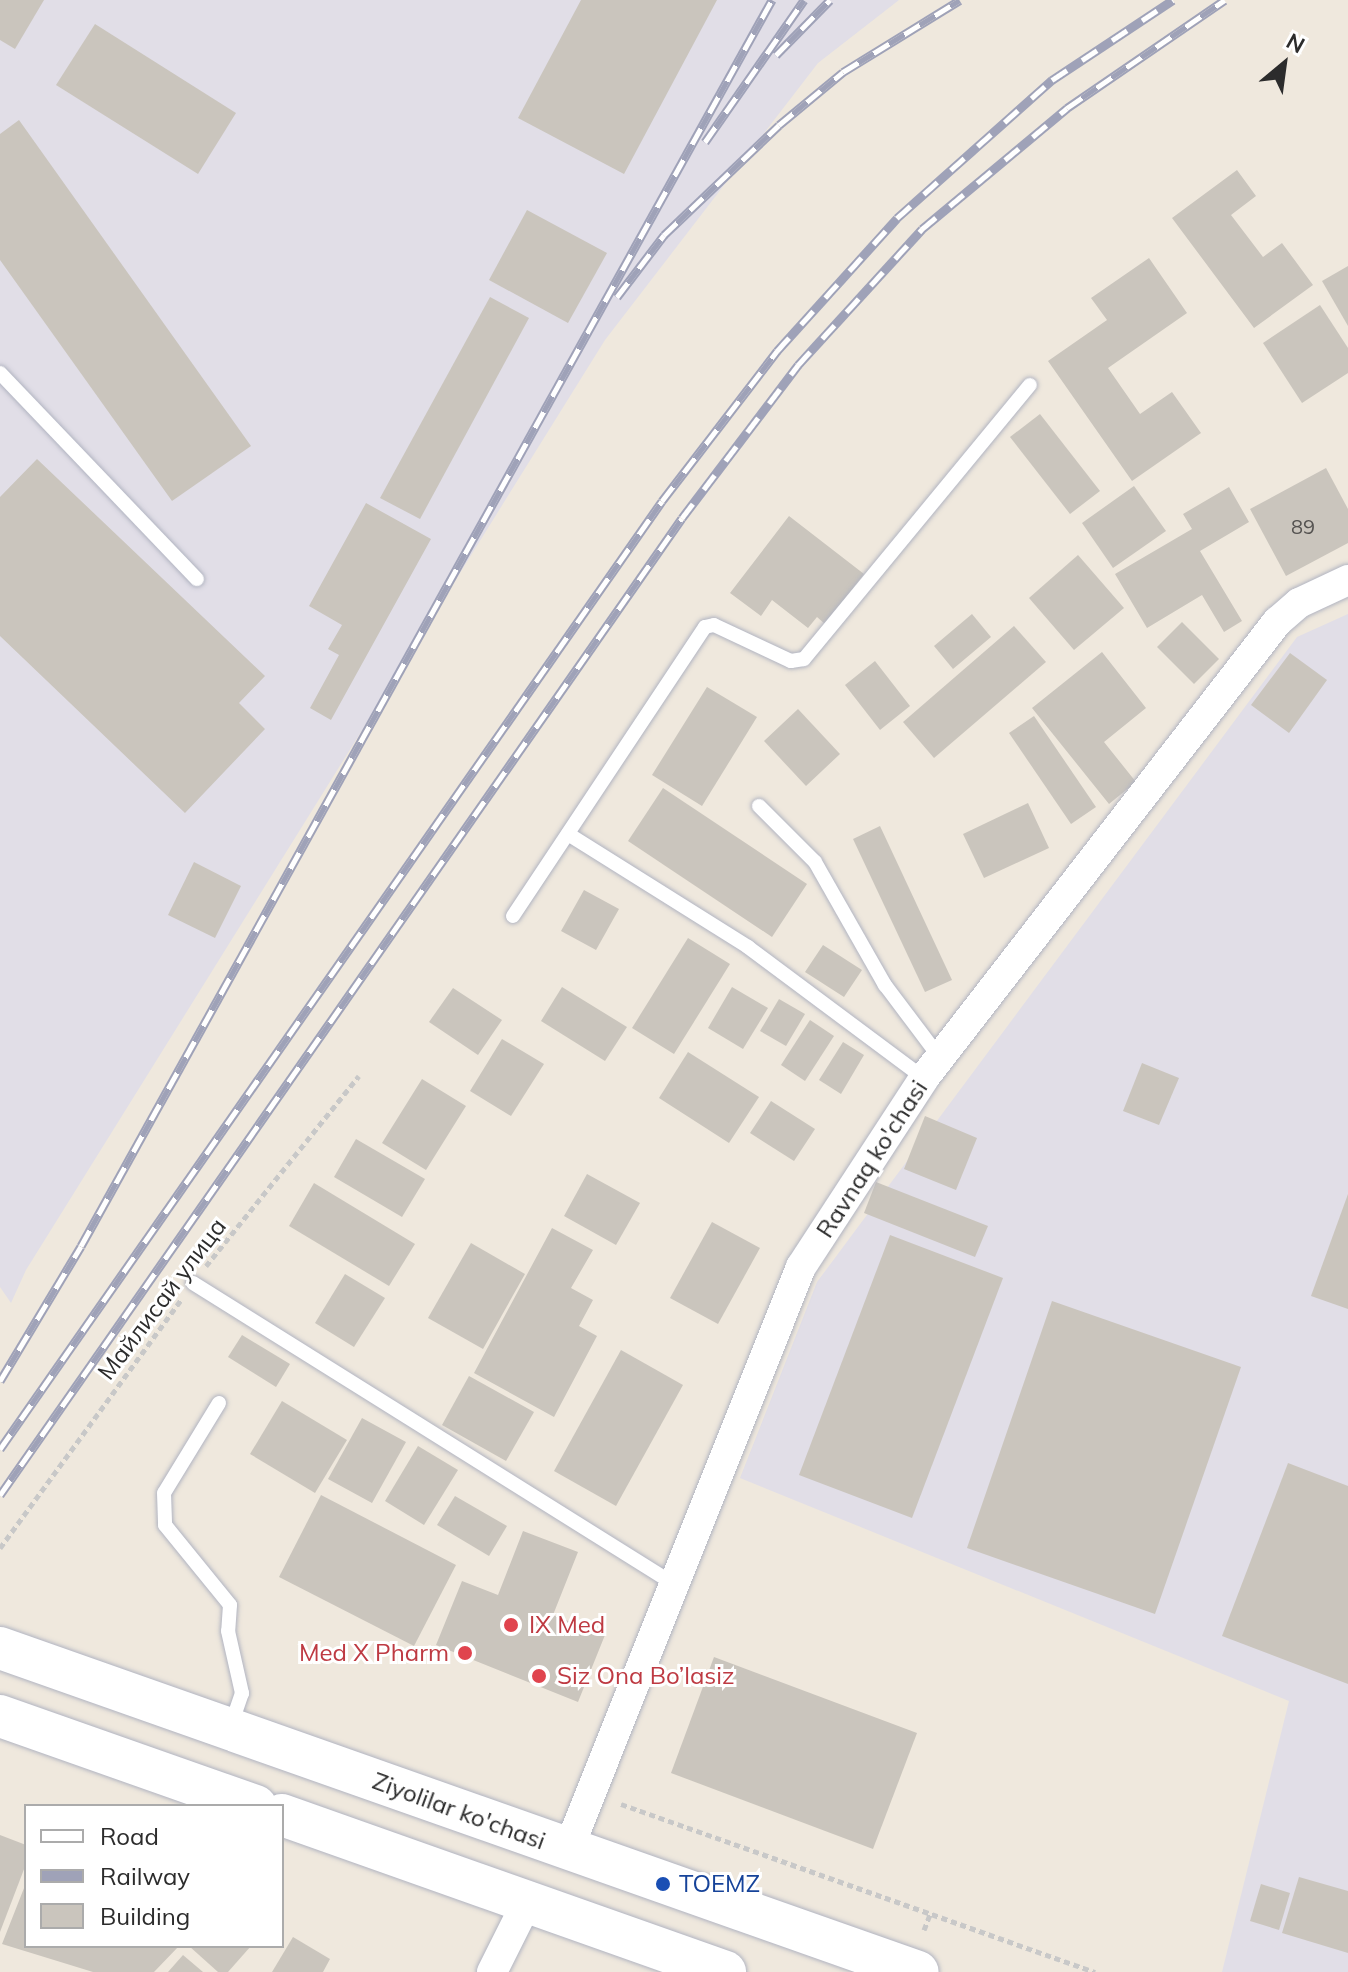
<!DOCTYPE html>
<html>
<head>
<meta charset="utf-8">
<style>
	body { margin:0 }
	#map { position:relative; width:1348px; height:1972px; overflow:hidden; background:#efe8dd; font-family:Mulish,sans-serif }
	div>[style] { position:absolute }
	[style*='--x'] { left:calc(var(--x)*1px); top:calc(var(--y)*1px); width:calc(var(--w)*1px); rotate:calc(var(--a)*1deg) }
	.industrial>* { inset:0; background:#e1dee7 }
	.building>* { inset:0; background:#cac5bd }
	.path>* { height:5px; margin-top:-2.5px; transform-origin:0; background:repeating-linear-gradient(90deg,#c8c8c8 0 6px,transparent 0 10px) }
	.roads { filter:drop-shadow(0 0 2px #b1b4c1) drop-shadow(0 0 2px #b1b4c1) }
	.lane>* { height:14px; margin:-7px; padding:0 7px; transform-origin:7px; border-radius:7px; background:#fff }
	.street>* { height:30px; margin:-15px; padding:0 15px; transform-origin:15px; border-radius:15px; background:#fff }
	.secondary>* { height:42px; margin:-21px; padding:0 21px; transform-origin:21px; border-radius:21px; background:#fff }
	.rail>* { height:9px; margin-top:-4.5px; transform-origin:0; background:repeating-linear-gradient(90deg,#fff 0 18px,#9fa2b8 0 36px); box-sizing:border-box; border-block:2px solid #9fa2b8 }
	.dots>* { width:22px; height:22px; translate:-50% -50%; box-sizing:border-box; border:4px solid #fff; border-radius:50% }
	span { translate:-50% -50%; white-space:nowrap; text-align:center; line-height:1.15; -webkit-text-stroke:6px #fff; paint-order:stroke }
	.number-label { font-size:20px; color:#545250 }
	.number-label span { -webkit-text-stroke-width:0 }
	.street-label { font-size:24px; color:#2c2c2c }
	.health-label { font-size:24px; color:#be3a42 }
	.left { translate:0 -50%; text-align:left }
	.right { translate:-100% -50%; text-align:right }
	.transit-label { font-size:24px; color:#164399 }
	.legend { position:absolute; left:24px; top:1804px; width:260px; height:144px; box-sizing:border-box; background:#fff; border:2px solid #ababab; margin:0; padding:10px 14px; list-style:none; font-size:24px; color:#2c2c2c }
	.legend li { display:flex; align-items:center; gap:16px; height:40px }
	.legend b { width:40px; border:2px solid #ababab }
	.north { position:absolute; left:1244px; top:24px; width:80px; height:80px; -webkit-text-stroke:6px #fff; paint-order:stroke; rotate:29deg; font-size:22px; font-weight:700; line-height:32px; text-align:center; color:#2c2c2c }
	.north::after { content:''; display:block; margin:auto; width:28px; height:36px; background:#2c2c2c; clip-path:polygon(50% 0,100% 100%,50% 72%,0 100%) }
</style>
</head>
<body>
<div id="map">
	<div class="industrial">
		<div style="clip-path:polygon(0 0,899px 0,818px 63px,605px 340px,26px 1270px,11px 1303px,0 1287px)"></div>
		<div style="clip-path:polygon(1348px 614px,1348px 1972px,1222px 1972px,1289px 1701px,740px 1478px,817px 1282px,1297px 637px)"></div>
	</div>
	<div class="building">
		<div style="clip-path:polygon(0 0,44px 0,15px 49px,0 40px)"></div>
		<div style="clip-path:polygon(581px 0,717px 0,624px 174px,518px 118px)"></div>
		<div style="clip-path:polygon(95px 24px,236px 113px,198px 174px,56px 85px)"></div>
		<div style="clip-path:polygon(19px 120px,251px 446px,172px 501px,0 260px,0 134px)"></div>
		<div style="clip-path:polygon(1237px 170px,1256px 196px,1231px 215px,1263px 257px,1282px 243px,1313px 285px,1254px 328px,1172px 218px)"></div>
		<div style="clip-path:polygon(527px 210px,607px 253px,568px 323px,489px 280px)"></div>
		<div style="clip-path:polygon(1149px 258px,1187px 313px,1108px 368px,1140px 414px,1172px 392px,1201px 433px,1132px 481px,1048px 361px,1107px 320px,1091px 298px)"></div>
		<div style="clip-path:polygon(1348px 266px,1348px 326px,1322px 281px)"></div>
		<div style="clip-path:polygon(490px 297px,529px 318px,420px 519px,380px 498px)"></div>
		<div style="clip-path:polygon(1320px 305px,1348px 348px,1348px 373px,1302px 403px,1263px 343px)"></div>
		<div style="clip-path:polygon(1040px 414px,1100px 491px,1070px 514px,1010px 437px)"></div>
		<div style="clip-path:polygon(37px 459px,265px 676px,239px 703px,265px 729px,185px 813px,0 636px,0 497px)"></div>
		<div style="clip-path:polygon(1326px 468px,1348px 509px,1348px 543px,1286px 576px,1250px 509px)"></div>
		<div style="clip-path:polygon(1134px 486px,1166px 531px,1113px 568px,1082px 523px)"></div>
		<div style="clip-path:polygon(1229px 487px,1249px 522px,1200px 551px,1242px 621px,1224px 632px,1202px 595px,1147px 628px,1115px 574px,1192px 529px,1183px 514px)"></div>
		<div style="clip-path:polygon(366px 503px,431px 539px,331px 720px,310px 708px,339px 655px,328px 649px,342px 625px,309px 606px)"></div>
		<div style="clip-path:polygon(789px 516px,864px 574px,825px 624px,817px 617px,808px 628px,772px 600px,761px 616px,730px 593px)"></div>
		<div style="clip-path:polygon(1078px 555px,1124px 608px,1074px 650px,1029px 598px)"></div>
		<div style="clip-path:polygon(972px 614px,991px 637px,953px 669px,934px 646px)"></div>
		<div style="clip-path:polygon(1182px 622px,1219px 659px,1194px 684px,1157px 647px)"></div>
		<div style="clip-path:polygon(1014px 626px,1046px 662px,934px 758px,903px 722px)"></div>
		<div style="clip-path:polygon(1102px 652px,1146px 708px,1104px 742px,1136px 782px,1109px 804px,1032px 708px)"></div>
		<div style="clip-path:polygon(1290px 653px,1327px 680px,1289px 733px,1251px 705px)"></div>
		<div style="clip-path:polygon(875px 661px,910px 706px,880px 730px,845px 685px)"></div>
		<div style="clip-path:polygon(707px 687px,757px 717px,702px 806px,652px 775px)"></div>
		<div style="clip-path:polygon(798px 709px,840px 754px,806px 786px,764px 741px)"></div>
		<div style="clip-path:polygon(1034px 716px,1096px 807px,1071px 824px,1009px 733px)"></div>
		<div style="clip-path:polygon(663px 788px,807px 884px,772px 937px,628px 841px)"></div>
		<div style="clip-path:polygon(1028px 803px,1049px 848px,984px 878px,963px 834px)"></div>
		<div style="clip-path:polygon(880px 826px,952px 980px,925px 992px,853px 839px)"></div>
		<div style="clip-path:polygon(194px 862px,241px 886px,215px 938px,168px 915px)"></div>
		<div style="clip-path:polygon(584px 890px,619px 909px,596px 950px,561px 931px)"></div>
		<div style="clip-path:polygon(688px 938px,730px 964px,674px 1054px,632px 1028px)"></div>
		<div style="clip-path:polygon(823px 945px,862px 970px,844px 997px,805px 972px)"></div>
		<div style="clip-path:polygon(562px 987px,627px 1027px,605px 1061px,541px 1021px)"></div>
		<div style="clip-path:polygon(732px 987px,768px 1008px,743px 1049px,708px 1028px)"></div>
		<div style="clip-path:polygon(453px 988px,502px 1020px,478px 1055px,429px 1022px)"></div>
		<div style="clip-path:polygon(779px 999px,805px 1014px,786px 1046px,760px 1031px)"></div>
		<div style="clip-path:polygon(810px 1020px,834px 1036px,805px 1081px,781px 1065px)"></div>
		<div style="clip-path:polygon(502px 1039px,544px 1064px,511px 1116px,470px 1091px)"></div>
		<div style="clip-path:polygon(843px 1042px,864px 1055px,841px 1094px,819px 1080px)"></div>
		<div style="clip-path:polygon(688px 1052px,759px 1097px,729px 1143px,659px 1098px)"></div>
		<div style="clip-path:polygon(1142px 1063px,1179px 1078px,1159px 1125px,1123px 1111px)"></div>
		<div style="clip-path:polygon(422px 1079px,466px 1106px,426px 1170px,382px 1143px)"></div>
		<div style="clip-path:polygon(771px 1101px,815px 1129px,794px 1161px,750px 1133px)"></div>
		<div style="clip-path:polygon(925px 1116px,977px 1138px,956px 1190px,904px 1169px)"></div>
		<div style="clip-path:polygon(356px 1139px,425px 1179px,402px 1217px,334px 1177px)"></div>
		<div style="clip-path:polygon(587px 1174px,640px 1203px,616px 1245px,564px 1216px)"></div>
		<div style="clip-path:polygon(876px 1182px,988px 1226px,975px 1257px,864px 1213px)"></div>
		<div style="clip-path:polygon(314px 1183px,415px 1244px,389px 1286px,289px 1226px)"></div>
		<div style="clip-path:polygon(1348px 1194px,1348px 1309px,1311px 1296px)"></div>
		<div style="clip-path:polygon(712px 1222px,760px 1248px,718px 1324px,670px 1298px)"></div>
		<div style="clip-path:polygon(552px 1228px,593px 1250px,571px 1288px,593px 1300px,579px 1326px,597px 1336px,554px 1417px,474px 1373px)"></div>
		<div style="clip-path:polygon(890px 1235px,1003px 1278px,912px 1518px,799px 1475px)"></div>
		<div style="clip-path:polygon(471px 1243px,525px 1274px,483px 1349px,428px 1318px)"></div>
		<div style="clip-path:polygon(345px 1274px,385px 1298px,354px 1347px,315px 1323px)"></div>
		<div style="clip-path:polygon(1052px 1301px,1241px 1367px,1155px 1614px,967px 1548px)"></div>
		<div style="clip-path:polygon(242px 1335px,290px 1364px,276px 1387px,228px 1357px)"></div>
		<div style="clip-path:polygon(621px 1350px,683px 1385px,616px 1506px,554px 1471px)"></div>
		<div style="clip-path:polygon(469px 1376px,534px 1412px,506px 1461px,442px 1425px)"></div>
		<div style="clip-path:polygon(282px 1401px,347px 1440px,315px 1493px,250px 1454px)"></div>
		<div style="clip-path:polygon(362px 1418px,406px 1442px,372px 1503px,328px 1479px)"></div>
		<div style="clip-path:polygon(418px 1446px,458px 1470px,424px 1525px,385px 1501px)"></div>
		<div style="clip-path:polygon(1288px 1463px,1348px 1486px,1348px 1684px,1222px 1636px)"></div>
		<div style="clip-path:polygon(321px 1495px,456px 1565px,414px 1646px,279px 1577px)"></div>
		<div style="clip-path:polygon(455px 1496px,507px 1526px,489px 1556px,437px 1525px)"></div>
		<div style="clip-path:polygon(523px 1531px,578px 1552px,553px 1615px,605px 1635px,578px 1702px,436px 1645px,462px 1581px,498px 1595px)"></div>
		<div style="clip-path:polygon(714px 1657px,917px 1733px,873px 1849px,671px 1773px)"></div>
		<div style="clip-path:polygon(0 1835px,26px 1845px,26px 1864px,0 1932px)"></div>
		<div style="clip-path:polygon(1299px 1877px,1348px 1891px,1348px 1953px,1282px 1933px)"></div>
		<div style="clip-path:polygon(26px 1883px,26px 1946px,179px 1946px,154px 1972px,93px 1972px,2px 1944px)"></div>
		<div style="clip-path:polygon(1261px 1884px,1290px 1893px,1279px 1930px,1250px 1921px)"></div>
		<div style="clip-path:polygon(293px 1937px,330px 1959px,323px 1972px,272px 1972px)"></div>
		<div style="clip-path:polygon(189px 1946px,251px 1946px,228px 1972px,218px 1972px)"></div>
		<div style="clip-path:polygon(183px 1955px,203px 1972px,168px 1972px)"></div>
	</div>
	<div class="path">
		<div style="--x:206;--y:1266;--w:244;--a:-51.2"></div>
		<div style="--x:0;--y:1548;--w:307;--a:-53.9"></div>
		<div style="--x:621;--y:1804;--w:503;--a:19.52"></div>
		<div style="--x:924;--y:1930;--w:17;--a:-69"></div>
	</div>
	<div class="roads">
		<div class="lane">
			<div style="--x:0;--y:373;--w:285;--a:46.3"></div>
			<div style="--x:759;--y:806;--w:79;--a:45"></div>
			<div style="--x:815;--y:862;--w:142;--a:60.4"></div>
			<div style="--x:885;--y:985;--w:91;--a:53"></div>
			<div style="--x:568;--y:834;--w:213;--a:32.1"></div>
			<div style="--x:748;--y:947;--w:219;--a:36.7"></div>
			<div style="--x:513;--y:916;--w:347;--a:-56.4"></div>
			<div style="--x:705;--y:627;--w:9;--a:-13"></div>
			<div style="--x:714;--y:625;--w:85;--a:25.1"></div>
			<div style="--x:791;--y:661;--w:13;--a:-9"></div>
			<div style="--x:804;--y:659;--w:355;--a:-50.5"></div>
			<div style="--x:193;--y:1283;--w:567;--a:32.04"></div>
			<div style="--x:219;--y:1403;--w:105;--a:121.4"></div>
			<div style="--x:164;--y:1493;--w:32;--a:88"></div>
			<div style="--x:165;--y:1525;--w:103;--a:50.9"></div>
			<div style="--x:230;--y:1605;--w:26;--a:94"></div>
			<div style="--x:228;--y:1631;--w:64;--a:77.3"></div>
			<div style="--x:242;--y:1693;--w:37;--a:109"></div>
		</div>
		<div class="street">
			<div style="--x:568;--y:1850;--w:628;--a:-68.22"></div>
			<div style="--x:801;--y:1267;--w:225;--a:-56.9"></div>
			<div style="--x:924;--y:1078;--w:577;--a:-52.26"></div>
			<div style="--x:1277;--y:622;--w:29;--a:-41"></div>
			<div style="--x:1299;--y:603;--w:54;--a:-25.1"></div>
			<div style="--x:492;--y:1972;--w:78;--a:-63.4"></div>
		</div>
		<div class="secondary">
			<div style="--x:0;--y:1648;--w:973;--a:19.44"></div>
			<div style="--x:0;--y:1716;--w:271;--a:19.4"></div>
			<div style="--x:282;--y:1815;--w:470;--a:19.5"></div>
		</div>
	</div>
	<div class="rail">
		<div style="--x:776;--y:55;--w:77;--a:-45.5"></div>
		<div style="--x:705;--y:142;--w:173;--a:-55.1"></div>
		<div style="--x:617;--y:297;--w:78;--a:-52.8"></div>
		<div style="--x:664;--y:235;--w:159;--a:-43.7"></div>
		<div style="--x:779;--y:125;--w:83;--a:-39.6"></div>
		<div style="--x:843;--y:72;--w:137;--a:-31.6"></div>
		<div style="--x:0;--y:1381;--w:157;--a:-59"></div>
		<div style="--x:81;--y:1246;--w:1425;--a:-60.99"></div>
		<div style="--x:0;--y:1449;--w:1156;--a:-55.07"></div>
		<div style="--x:662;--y:501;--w:189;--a:-52.5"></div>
		<div style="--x:777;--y:351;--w:179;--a:-47.9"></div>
		<div style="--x:897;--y:218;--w:208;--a:-41.7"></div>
		<div style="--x:1052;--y:80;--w:145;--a:-33.5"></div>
		<div style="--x:0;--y:1495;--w:1191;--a:-55.08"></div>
		<div style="--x:682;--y:518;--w:192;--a:-52.8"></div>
		<div style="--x:798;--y:365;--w:184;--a:-47.6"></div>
		<div style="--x:922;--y:229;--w:189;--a:-39.8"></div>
		<div style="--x:1067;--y:108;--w:191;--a:-34.4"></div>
	</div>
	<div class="dots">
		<div style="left:511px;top:1625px;background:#e0444e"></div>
		<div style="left:465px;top:1653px;background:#e0444e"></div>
		<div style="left:539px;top:1676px;background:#e0444e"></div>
		<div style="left:663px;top:1884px;background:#1a4fb4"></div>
	</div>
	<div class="number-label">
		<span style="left:1303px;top:526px">89</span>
	</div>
	<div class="street-label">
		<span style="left:872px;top:1159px;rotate:-57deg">Ravnaq ko'chasi</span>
		<span style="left:162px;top:1299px;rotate:-53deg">Майлисай улица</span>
		<span style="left:459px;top:1811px;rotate:20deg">Ziyolilar ko'chasi</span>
	</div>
	<div class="health-label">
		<span class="left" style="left:529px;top:1625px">IX Med</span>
		<span class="right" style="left:449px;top:1653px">Med X Pharm</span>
		<span class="left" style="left:557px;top:1676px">Siz Ona Bo’lasiz</span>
	</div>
	<div class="transit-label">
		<span class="left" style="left:679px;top:1884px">TOEMZ</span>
	</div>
	<ul class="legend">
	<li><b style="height:10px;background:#fff"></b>Road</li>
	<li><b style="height:10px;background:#9fa2b8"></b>Railway</li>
	<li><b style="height:22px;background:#cac5bd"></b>Building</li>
	</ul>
	<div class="north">N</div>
</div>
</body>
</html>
